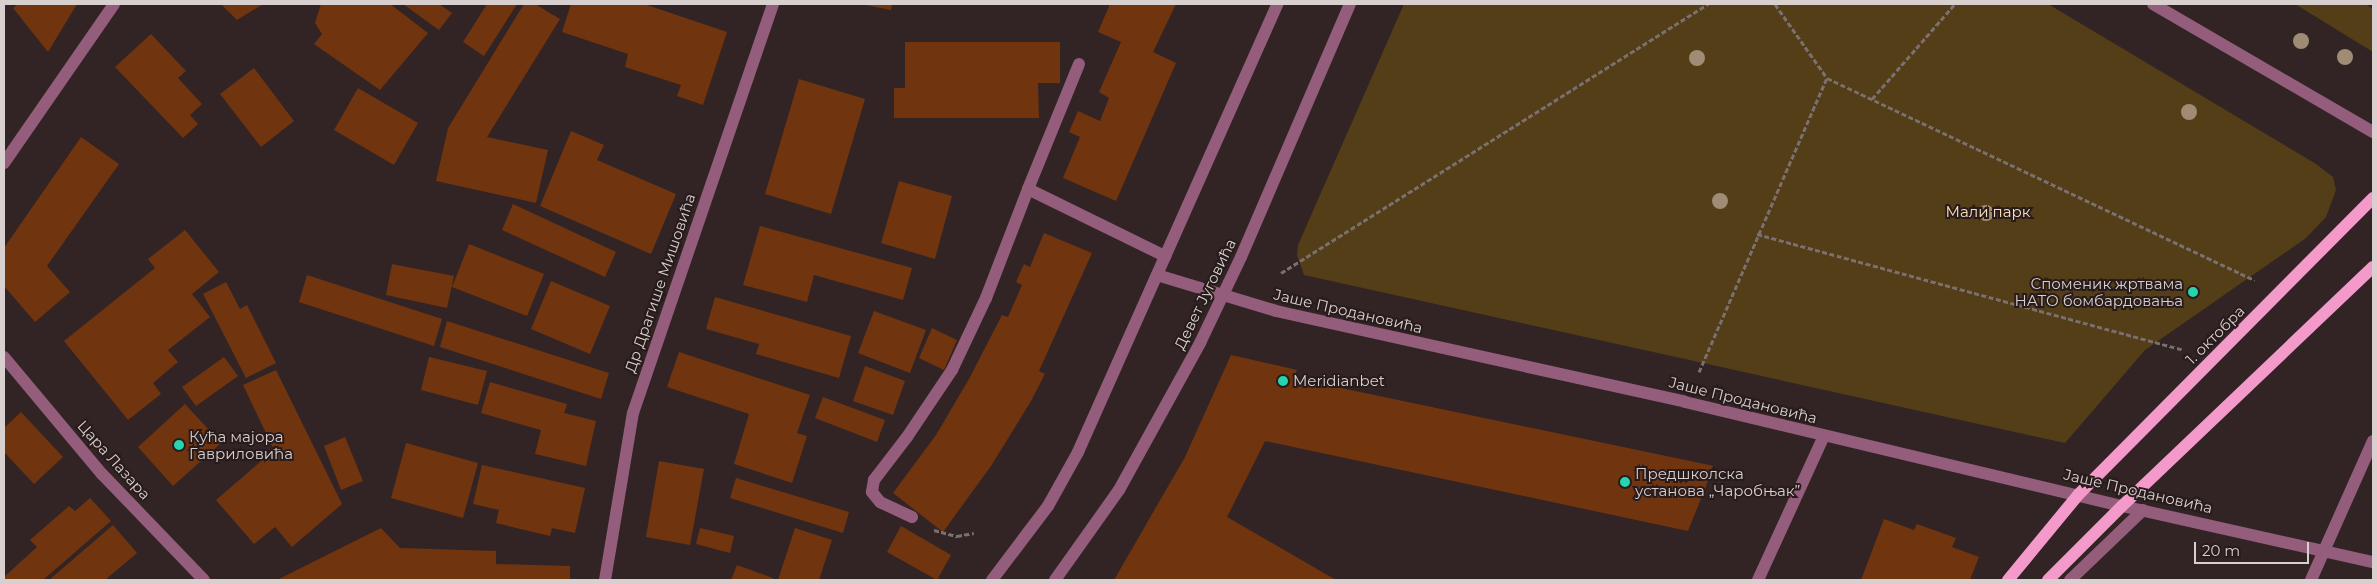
<!DOCTYPE html>
<html>
<head>
<meta charset="utf-8">
<style>
	body { margin:0 }
	#map { position:relative; width:2377px; height:584px; overflow:hidden; background:#322424; font-family:Montserrat,sans-serif }
	div>[style] { position:absolute }
	[style*='--x'] { left:calc(var(--x)*1px); top:calc(var(--y)*1px); width:calc(var(--w)*1px); rotate:calc(var(--a)*1deg) }
	.green>* { inset:0; background:#533e17 }
	.building>* { inset:0; background:#70340f }
	.path>* { height:3px; margin-top:-1.5px; transform-origin:0; background:repeating-linear-gradient(90deg,#7b6f6f 0 5px,transparent 0 7.5px) }
	.minor>* { height:12px; margin:-6px; padding:0 6px; transform-origin:6px; border-radius:6px; background:#945d7b }
	.major>* { height:12px; margin:-6px; padding:0 6px; transform-origin:6px; border-radius:6px; background:#f49acb }
	.trees>* { width:16px; height:16px; margin:-8px; border-radius:50%; background:#a08b75 }
	.dots>* { width:14px; height:14px; translate:-50% -50%; box-sizing:border-box; border:2px solid #281b1b; border-radius:50% }
	span { translate:-50% -50%; white-space:nowrap; text-align:center; line-height:1.15; -webkit-text-stroke:4px #281b1b; paint-order:stroke }
	.park-label { font-size:15px; color:#fae0b7 }
	.street-label { font-size:15px; color:#d8cfcf }
	.poi-label { font-size:15px; color:#d8cfcf }
	.right { translate:-100% -50%; text-align:right }
	.left { translate:0 -50%; text-align:left }
	.frame { position:absolute; inset:0; border:5px solid #d8cfcf; pointer-events:none }
	.scale { position:absolute; left:2194px; top:542px; width:115px; height:22px; box-sizing:border-box; border:2px solid #d8cfcf; border-top:0; padding-left:6px; font-size:15px; line-height:18px; white-space:nowrap; color:#d8cfcf; -webkit-text-stroke:4px #281b1b; paint-order:stroke }
</style>
</head>
<body>
<div id="map">
	<div class="green">
		<div style="clip-path:polygon(1404px 4px,2048px 4px,2316px 164px,2333px 177px,2336px 190px,2326px 217px,2306px 238px,2145px 350px,2065px 443px,1304px 275px,1297px 255px,1298px 245px)"></div>
		<div style="clip-path:polygon(2295px 4px,2365px 4px,2373px 9px,2373px 52px)"></div>
	</div>
	<div class="building">
		<div style="clip-path:polygon(18px 4px,77px 4px,48px 52px,13px 8px)"></div>
		<div style="clip-path:polygon(221px 4px,263px 4px,237px 20px)"></div>
		<div style="clip-path:polygon(321px 4px,390px 4px,428px 33px,380px 90px,314px 44px,322px 34px,315px 23px)"></div>
		<div style="clip-path:polygon(403px 4px,439px 4px,452px 13px,439px 30px)"></div>
		<div style="clip-path:polygon(487px 4px,517px 4px,484px 56px,463px 42px)"></div>
		<div style="clip-path:polygon(524px 4px,535px 4px,560px 19px,487px 137px,548px 150px,536px 203px,436px 181px,448px 128px)"></div>
		<div style="clip-path:polygon(571px 4px,644px 4px,727px 32px,703px 105px,677px 96px,681px 85px,625px 67px,628px 54px,562px 32px)"></div>
		<div style="clip-path:polygon(861px 4px,892px 4px,891px 10px)"></div>
		<div style="clip-path:polygon(1110px 4px,1176px 4px,1153px 52px,1176px 63px,1116px 201px,1063px 178px,1080px 137px,1069px 132px,1078px 111px,1100px 121px,1109px 98px,1099px 92px,1121px 42px,1098px 32px)"></div>
		<div style="clip-path:polygon(151px 34px,186px 71px,178px 78px,202px 104px,190px 115px,198px 124px,183px 138px,115px 67px)"></div>
		<div style="clip-path:polygon(905px 42px,1060px 42px,1060px 83px,1038px 83px,1039px 118px,894px 118px,894px 88px,905px 88px)"></div>
		<div style="clip-path:polygon(254px 68px,294px 121px,261px 147px,220px 94px)"></div>
		<div style="clip-path:polygon(799px 79px,865px 99px,831px 214px,765px 194px)"></div>
		<div style="clip-path:polygon(358px 88px,418px 123px,394px 165px,334px 130px)"></div>
		<div style="clip-path:polygon(571px 131px,604px 145px,597px 160px,676px 194px,651px 254px,540px 206px)"></div>
		<div style="clip-path:polygon(81px 137px,119px 164px,47px 266px,70px 292px,35px 322px,4px 286px,4px 248px)"></div>
		<div style="clip-path:polygon(899px 181px,952px 196px,935px 259px,881px 243px)"></div>
		<div style="clip-path:polygon(513px 204px,616px 252px,605px 277px,502px 230px)"></div>
		<div style="clip-path:polygon(760px 226px,912px 268px,903px 300px,814px 275px,807px 302px,743px 285px)"></div>
		<div style="clip-path:polygon(185px 230px,219px 272px,192px 294px,210px 317px,168px 350px,178px 362px,153px 383px,161px 394px,128px 420px,64px 341px,155px 268px,148px 259px)"></div>
		<div style="clip-path:polygon(1044px 233px,1092px 253px,1039px 371px,1045px 374px,1031px 401px,991px 466px,943px 532px,893px 493px,936px 435px,969px 379px,1002px 315px,1008px 317px,1022px 285px,1016px 282px,1024px 264px,1030px 267px)"></div>
		<div style="clip-path:polygon(469px 244px,544px 274px,527px 316px,452px 287px)"></div>
		<div style="clip-path:polygon(392px 264px,454px 276px,447px 308px,386px 295px)"></div>
		<div style="clip-path:polygon(307px 275px,442px 319px,434px 346px,299px 302px)"></div>
		<div style="clip-path:polygon(551px 281px,610px 306px,590px 354px,531px 329px)"></div>
		<div style="clip-path:polygon(226px 282px,240px 309px,247px 305px,276px 363px,246px 378px,203px 294px)"></div>
		<div style="clip-path:polygon(715px 297px,851px 336px,839px 378px,756px 354px,759px 344px,706px 329px)"></div>
		<div style="clip-path:polygon(874px 311px,926px 330px,910px 373px,858px 353px)"></div>
		<div style="clip-path:polygon(447px 321px,609px 373px,601px 399px,440px 347px)"></div>
		<div style="clip-path:polygon(932px 328px,957px 340px,944px 370px,919px 358px)"></div>
		<div style="clip-path:polygon(679px 352px,810px 395px,797px 433px,807px 436px,792px 483px,734px 464px,749px 414px,667px 387px)"></div>
		<div style="clip-path:polygon(1231px 355px,1297px 370px,1293px 378px,1714px 466px,1688px 531px,1265px 441px,1227px 517px,1336px 580px,1114px 580px,1185px 457px)"></div>
		<div style="clip-path:polygon(224px 357px,238px 376px,196px 406px,182px 387px)"></div>
		<div style="clip-path:polygon(429px 357px,487px 371px,478px 405px,421px 390px)"></div>
		<div style="clip-path:polygon(865px 366px,905px 381px,893px 415px,853px 401px)"></div>
		<div style="clip-path:polygon(276px 370px,342px 504px,292px 547px,275px 527px,254px 544px,216px 500px,274px 450px,243px 385px)"></div>
		<div style="clip-path:polygon(490px 382px,567px 404px,564px 413px,596px 421px,586px 466px,535px 454px,541px 430px,481px 413px)"></div>
		<div style="clip-path:polygon(823px 397px,885px 420px,877px 442px,815px 418px)"></div>
		<div style="clip-path:polygon(185px 404px,221px 443px,173px 486px,138px 447px)"></div>
		<div style="clip-path:polygon(21px 412px,63px 457px,34px 484px,4px 452px,4px 428px)"></div>
		<div style="clip-path:polygon(345px 437px,363px 481px,341px 490px,324px 446px)"></div>
		<div style="clip-path:polygon(406px 443px,478px 463px,463px 518px,391px 498px)"></div>
		<div style="clip-path:polygon(659px 461px,704px 469px,690px 545px,646px 537px)"></div>
		<div style="clip-path:polygon(482px 465px,585px 488px,575px 533px,552px 528px,550px 536px,496px 523px,499px 510px,473px 504px)"></div>
		<div style="clip-path:polygon(736px 478px,849px 512px,843px 533px,730px 498px)"></div>
		<div style="clip-path:polygon(90px 498px,111px 521px,43px 580px,4px 580px,4px 577px,37px 547px,30px 540px,69px 506px,75px 511px)"></div>
		<div style="clip-path:polygon(1884px 519px,1914px 530px,1917px 524px,1956px 538px,1952px 547px,1979px 557px,1970px 580px,1861px 580px)"></div>
		<div style="clip-path:polygon(113px 525px,137px 553px,105px 580px,49px 580px)"></div>
		<div style="clip-path:polygon(901px 526px,951px 555px,937px 580px,887px 552px)"></div>
		<div style="clip-path:polygon(381px 528px,400px 548px,496px 551px,496px 564px,570px 566px,570px 580px,277px 580px)"></div>
		<div style="clip-path:polygon(700px 528px,734px 536px,730px 553px,696px 544px)"></div>
		<div style="clip-path:polygon(795px 528px,832px 540px,819px 580px,778px 580px)"></div>
		<div style="clip-path:polygon(737px 565px,773px 578px,772px 580px,731px 580px)"></div>
	</div>
	<div class="path">
		<div style="--x:1775;--y:4;--w:90;--a:54.9"></div>
		<div style="--x:1827;--y:78;--w:473;--a:25.3"></div>
		<div style="--x:1872;--y:99;--w:126;--a:-48.9"></div>
		<div style="--x:1757;--y:234;--w:442;--a:15.2"></div>
		<div style="--x:1281;--y:273;--w:505;--a:-32.21"></div>
		<div style="--x:1699;--y:372;--w:321;--a:-66.5"></div>
		<div style="--x:934;--y:530;--w:24;--a:15"></div>
		<div style="--x:957;--y:536;--w:17;--a:-10"></div>
	</div>
	<div class="minor">
		<div style="--x:2153;--y:4;--w:255;--a:30.2"></div>
		<div style="--x:4;--y:163;--w:193;--a:-55.3"></div>
		<div style="--x:1028;--y:189;--w:135;--a:-67.8"></div>
		<div style="--x:1157;--y:275;--w:124;--a:16.8"></div>
		<div style="--x:1276;--y:311;--w:419;--a:12.5"></div>
		<div style="--x:1685;--y:402;--w:449;--a:13.4"></div>
		<div style="--x:2122;--y:506;--w:257;--a:12.6"></div>
		<div style="--x:4;--y:357;--w:153;--a:50.1"></div>
		<div style="--x:102;--y:474;--w:147;--a:46.1"></div>
		<div style="--x:912;--y:517;--w:35;--a:-155"></div>
		<div style="--x:880;--y:502;--w:13;--a:-129"></div>
		<div style="--x:872;--y:492;--w:12;--a:-81"></div>
		<div style="--x:874;--y:480;--w:54;--a:-52.5"></div>
		<div style="--x:907;--y:437;--w:81;--a:-56.1"></div>
		<div style="--x:952;--y:370;--w:80;--a:-64.7"></div>
		<div style="--x:986;--y:298;--w:117;--a:-68.9"></div>
		<div style="--x:1028;--y:189;--w:153;--a:26.1"></div>
		<div style="--x:605;--y:580;--w:169;--a:-80.5"></div>
		<div style="--x:633;--y:413;--w:432;--a:-71.1"></div>
		<div style="--x:992;--y:580;--w:93;--a:-52.9"></div>
		<div style="--x:1048;--y:506;--w:62;--a:-60.9"></div>
		<div style="--x:1078;--y:452;--w:490;--a:-66"></div>
		<div style="--x:1055;--y:580;--w:110;--a:-54.6"></div>
		<div style="--x:1119;--y:490;--w:168;--a:-61.1"></div>
		<div style="--x:1200;--y:343;--w:95;--a:-64.5"></div>
		<div style="--x:1241;--y:257;--w:275;--a:-66.7"></div>
		<div style="--x:1758;--y:580;--w:158;--a:-65.4"></div>
		<div style="--x:2070;--y:580;--w:101;--a:-43.8"></div>
		<div style="--x:2311;--y:580;--w:152;--a:-66"></div>
	</div>
	<div class="major">
		<div style="--x:2008;--y:580;--w:112;--a:-50.5"></div>
		<div style="--x:2079;--y:494;--w:417;--a:-45.2"></div>
		<div style="--x:2048;--y:580;--w:105;--a:-45"></div>
		<div style="--x:2122;--y:506;--w:347;--a:-43.6"></div>
	</div>
	<div class="trees">
		<div style="left:2301px;top:41px"></div>
		<div style="left:2345px;top:57px"></div>
		<div style="left:1697px;top:58px"></div>
		<div style="left:2189px;top:112px"></div>
		<div style="left:1720px;top:201px"></div>
		<div style="left:1986px;top:213px"></div>
	</div>
	<div class="dots">
		<div style="left:2193px;top:292px;background:#26d5ae"></div>
		<div style="left:1283px;top:381px;background:#26d5ae"></div>
		<div style="left:179px;top:445px;background:#26d5ae"></div>
		<div style="left:1625px;top:482px;background:#26d5ae"></div>
	</div>
	<div class="park-label">
		<span style="left:1988px;top:212px">Мали парк</span>
	</div>
	<div class="street-label">
		<span style="left:660px;top:283px;rotate:-71deg">Др Драгише Мишовића</span>
		<span style="left:1205px;top:294px;rotate:-64deg">Девет Југовића</span>
		<span style="left:1348px;top:311px;rotate:13deg">Јаше Продановића</span>
		<span style="left:2215px;top:335px;rotate:-45deg">1. октобра</span>
		<span style="left:1743px;top:400px;rotate:14deg">Јаше Продановића</span>
		<span style="left:114px;top:460px;rotate:48deg">Цара Лазара</span>
		<span style="left:2138px;top:491px;rotate:13deg">Јаше Продановића</span>
	</div>
	<div class="poi-label">
		<span class="right" style="left:2183px;top:292px">Споменик жртвама<br>НАТО бомбардовања</span>
		<span class="left" style="left:1293px;top:381px">Meridianbet</span>
		<span class="left" style="left:189px;top:445px">Кућа мајора<br>Гавриловића</span>
		<span class="left" style="left:1635px;top:482px">Предшколска<br>установа „Чаробњак”</span>
	</div>
	<div class="frame"></div>
	<div class="scale">20 m</div>
</div>
</body>
</html>
